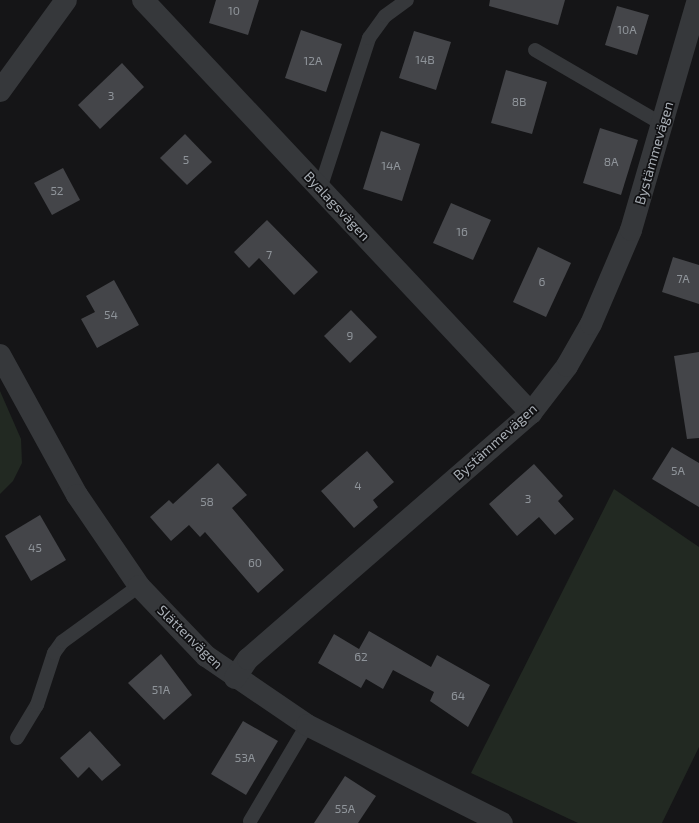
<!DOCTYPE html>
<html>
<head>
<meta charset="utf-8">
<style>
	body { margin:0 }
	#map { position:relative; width:699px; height:823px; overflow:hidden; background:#151517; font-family:"Exo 2",sans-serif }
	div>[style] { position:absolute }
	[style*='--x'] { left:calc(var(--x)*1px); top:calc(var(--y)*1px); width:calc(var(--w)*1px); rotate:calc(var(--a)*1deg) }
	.green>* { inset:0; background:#222922 }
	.building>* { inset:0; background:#444549 }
	.service>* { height:14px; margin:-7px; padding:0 7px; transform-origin:7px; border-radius:7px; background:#36383b }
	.minor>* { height:22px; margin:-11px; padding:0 11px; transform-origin:11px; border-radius:11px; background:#36383b }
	span { translate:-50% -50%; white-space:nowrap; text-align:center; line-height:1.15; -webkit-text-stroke:3.5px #101012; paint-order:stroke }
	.number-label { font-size:12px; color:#8f949a }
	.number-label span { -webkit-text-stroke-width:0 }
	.street-label { font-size:14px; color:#a8aeb5 }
</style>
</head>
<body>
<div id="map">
	<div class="green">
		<div style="clip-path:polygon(0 391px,21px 439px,22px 463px,13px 481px,0 494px)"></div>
		<div style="clip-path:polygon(614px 489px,699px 547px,699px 747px,662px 823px,578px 823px,471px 773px)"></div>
	</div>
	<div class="building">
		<div style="clip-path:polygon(216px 0,259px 0,248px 35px,209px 23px)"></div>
		<div style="clip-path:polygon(490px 0,565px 0,558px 25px,489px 6px)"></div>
		<div style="clip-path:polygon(617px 6px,649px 15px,637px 55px,605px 45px)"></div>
		<div style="clip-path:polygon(301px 30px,342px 44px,326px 92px,285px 78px)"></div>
		<div style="clip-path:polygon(414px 31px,451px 42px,436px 90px,399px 78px)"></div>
		<div style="clip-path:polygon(122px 63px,144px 87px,100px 129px,78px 105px)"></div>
		<div style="clip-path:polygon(506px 70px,547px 82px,532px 134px,491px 123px)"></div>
		<div style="clip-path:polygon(600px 128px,638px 140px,621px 195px,583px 183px)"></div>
		<div style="clip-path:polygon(381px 131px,420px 144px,402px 201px,363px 189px)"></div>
		<div style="clip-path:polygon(185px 134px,212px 162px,187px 185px,160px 158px)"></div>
		<div style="clip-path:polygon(63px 168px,80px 200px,52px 215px,34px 183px)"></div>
		<div style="clip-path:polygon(451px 203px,491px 220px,473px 260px,433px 243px)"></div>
		<div style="clip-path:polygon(267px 220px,318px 272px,294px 295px,259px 258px,249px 268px,234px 252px)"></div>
		<div style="clip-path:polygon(538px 247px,571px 263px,546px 317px,513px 302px)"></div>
		<div style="clip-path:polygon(673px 257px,699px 265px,699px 304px,662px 292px)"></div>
		<div style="clip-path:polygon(114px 280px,139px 325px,97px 348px,81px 319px,95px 312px,86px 296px)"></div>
		<div style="clip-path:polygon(351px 310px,377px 337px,350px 363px,324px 336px)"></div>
		<div style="clip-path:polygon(699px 352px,699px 438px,687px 439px,674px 356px)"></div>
		<div style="clip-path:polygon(672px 447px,699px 463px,699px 507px,652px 479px)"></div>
		<div style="clip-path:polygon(367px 451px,394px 482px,373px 500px,378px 507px,354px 528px,321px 491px)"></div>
		<div style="clip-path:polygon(218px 463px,247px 495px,232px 508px,284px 570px,258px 593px,205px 532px,200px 537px,189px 525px,171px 541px,150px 517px,169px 500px,173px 504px)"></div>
		<div style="clip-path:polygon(534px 464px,563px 496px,558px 501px,574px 519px,555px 535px,539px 517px,517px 536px,489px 504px)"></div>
		<div style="clip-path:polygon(40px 515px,66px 560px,31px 581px,5px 536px)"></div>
		<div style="clip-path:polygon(369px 631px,431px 667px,437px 655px,490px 685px,468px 727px,430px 701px,434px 692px,393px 670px,383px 689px,366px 679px,361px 688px,318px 663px,334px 634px,359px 649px)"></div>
		<div style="clip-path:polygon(161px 654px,192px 695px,164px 720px,128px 683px)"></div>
		<div style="clip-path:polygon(243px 721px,278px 741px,246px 795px,211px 774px)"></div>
		<div style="clip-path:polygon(90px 731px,121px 765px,102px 781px,89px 767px,78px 778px,60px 758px)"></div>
		<div style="clip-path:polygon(345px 776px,376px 796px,358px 823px,314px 823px)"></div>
	</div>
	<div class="service">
		<div style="--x:535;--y:50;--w:147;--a:30.2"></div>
		<div style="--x:320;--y:189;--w:159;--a:-72"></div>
		<div style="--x:369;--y:38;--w:27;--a:-54"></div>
		<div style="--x:385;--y:16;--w:27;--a:-36"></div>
		<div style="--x:17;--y:738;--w:39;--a:-59"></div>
		<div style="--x:37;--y:705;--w:55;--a:-71.9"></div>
		<div style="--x:54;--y:653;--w:14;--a:-54"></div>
		<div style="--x:62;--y:642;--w:95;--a:-36"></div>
		<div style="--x:250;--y:821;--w:112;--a:-59.3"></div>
	</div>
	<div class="minor">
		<div style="--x:143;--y:0;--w:567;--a:46.79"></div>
		<div style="--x:0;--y:91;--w:112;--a:-54"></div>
		<div style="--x:0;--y:355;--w:160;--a:61.2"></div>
		<div style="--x:77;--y:495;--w:110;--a:55.7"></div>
		<div style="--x:139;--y:586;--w:97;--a:46.3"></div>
		<div style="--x:206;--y:656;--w:122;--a:34.3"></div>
		<div style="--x:307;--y:725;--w:218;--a:26.7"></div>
		<div style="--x:235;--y:678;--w:23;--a:-56"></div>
		<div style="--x:248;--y:659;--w:375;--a:-41"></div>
		<div style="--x:531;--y:413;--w:59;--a:-52.5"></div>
		<div style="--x:567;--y:366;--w:48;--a:-60.3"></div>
		<div style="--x:591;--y:324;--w:102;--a:-66.9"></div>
		<div style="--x:631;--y:230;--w:240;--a:-73.8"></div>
	</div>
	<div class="number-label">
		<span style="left:234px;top:11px">10</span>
		<span style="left:627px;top:30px">10A</span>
		<span style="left:425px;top:60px">14B</span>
		<span style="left:313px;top:61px">12A</span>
		<span style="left:111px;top:96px">3</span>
		<span style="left:519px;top:102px">8B</span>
		<span style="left:186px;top:160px">5</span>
		<span style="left:611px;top:162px">8A</span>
		<span style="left:391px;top:166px">14A</span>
		<span style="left:57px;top:191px">52</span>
		<span style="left:462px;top:232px">16</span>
		<span style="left:269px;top:255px">7</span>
		<span style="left:683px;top:279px">7A</span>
		<span style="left:542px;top:282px">6</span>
		<span style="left:111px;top:315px">54</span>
		<span style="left:350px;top:336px">9</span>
		<span style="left:678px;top:471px">5A</span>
		<span style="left:358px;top:486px">4</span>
		<span style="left:528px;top:499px">3</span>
		<span style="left:207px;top:502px">58</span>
		<span style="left:35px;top:548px">45</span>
		<span style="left:255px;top:563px">60</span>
		<span style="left:361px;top:657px">62</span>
		<span style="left:161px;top:690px">51A</span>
		<span style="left:458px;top:696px">64</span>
		<span style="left:245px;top:758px">53A</span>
		<span style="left:345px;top:809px">55A</span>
	</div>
	<div class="street-label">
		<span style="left:654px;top:153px;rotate:-74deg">Bystämmevägen</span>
		<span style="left:337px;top:206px;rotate:47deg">Byalagsvägen</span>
		<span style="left:495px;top:442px;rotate:-42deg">Bystämmevägen</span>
		<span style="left:190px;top:637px;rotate:44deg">Slättenvägen</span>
	</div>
</div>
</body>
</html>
